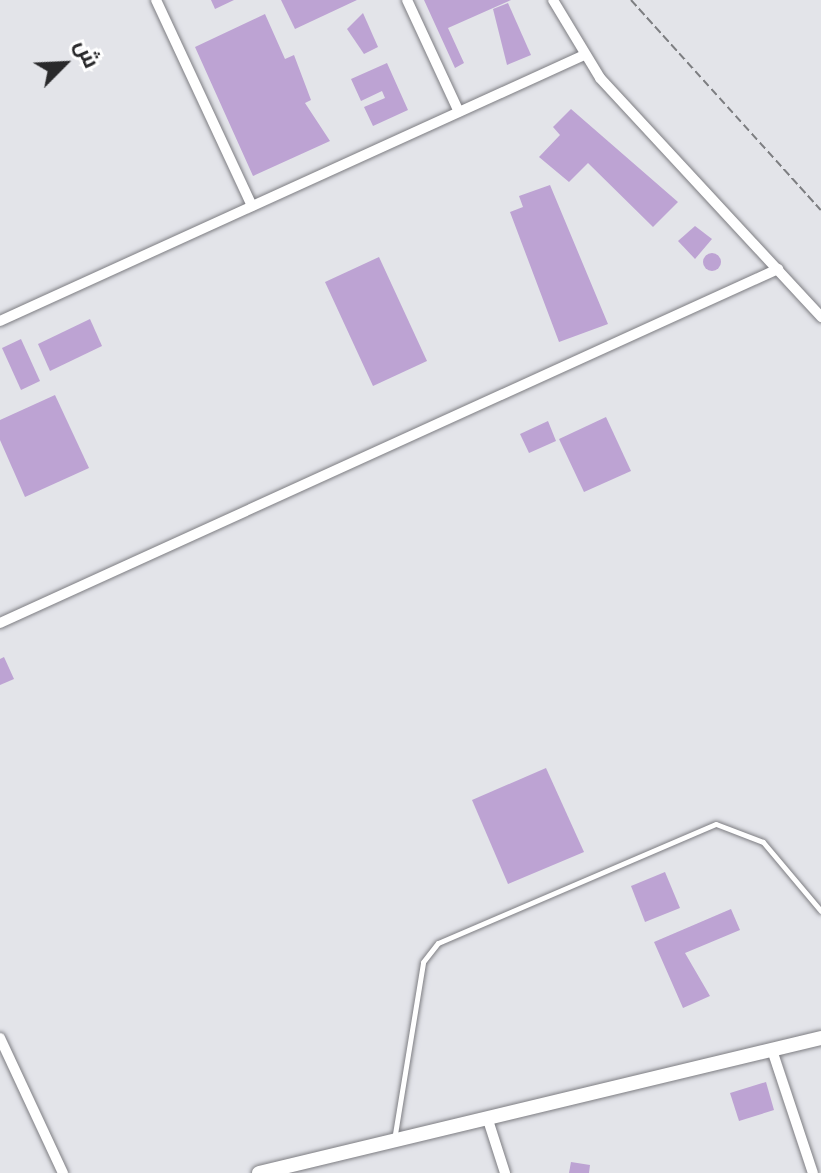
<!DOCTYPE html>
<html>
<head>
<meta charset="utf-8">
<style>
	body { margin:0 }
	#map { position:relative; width:821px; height:1173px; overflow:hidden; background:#e3e4e9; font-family:"Sofia Sans Condensed",Cairo,sans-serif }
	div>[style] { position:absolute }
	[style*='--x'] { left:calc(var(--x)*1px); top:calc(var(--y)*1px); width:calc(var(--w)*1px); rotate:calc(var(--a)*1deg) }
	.building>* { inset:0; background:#bda3d3 }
	.round { border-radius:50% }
	.path>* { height:2px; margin-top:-1px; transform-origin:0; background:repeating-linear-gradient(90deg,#7d7e81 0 8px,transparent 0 12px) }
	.roads { filter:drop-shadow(0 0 2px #7d7d82) drop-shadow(0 0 2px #7d7d82) }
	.lane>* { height:5px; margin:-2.5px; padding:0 2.5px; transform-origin:2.5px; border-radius:2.5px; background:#fff }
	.street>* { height:10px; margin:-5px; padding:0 5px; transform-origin:5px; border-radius:5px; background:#fff }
	.secondary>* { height:14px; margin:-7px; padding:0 7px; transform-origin:7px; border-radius:7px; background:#fff }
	span { translate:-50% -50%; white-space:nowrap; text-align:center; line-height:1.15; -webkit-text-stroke:6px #fff; paint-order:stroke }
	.north { position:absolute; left:24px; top:24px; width:80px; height:80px; -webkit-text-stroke:6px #fff; paint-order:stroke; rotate:66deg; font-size:22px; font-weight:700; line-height:32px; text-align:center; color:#29292b }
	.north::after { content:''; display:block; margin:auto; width:28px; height:36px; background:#29292b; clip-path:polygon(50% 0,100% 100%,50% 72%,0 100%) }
</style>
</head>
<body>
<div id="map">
	<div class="building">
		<div style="clip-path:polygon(211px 0,234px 0,215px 9px)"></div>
		<div style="clip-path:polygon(281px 0,357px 0,295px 29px)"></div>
		<div style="clip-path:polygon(424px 0,511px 0,448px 28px,464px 63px,455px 68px)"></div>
		<div style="clip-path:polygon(508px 3px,531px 55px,507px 65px,493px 9px)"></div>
		<div style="clip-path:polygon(363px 13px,378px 47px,364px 54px,347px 29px)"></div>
		<div style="clip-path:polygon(265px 14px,285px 59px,294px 55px,311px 100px,305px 103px,330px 141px,253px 176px,195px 47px)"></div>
		<div style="clip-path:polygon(387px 63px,408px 110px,373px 126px,364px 107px,385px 98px,382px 91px,361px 101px,351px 79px)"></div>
		<div style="clip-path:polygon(571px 109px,678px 202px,653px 227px,588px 163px,569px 182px,539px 157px,560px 135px,553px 127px)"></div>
		<div style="clip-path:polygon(550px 185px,608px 324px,559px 342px,510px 212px,523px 207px,519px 196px)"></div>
		<div style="clip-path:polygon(695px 226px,712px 239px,695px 259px,678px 241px)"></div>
		<div class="round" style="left:703px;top:253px;width:18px;height:18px"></div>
		<div style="clip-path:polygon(379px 257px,427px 361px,373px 386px,325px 282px)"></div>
		<div style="clip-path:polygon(90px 319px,102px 346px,50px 371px,38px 344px)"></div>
		<div style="clip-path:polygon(21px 339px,40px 381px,21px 390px,2px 348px)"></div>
		<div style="clip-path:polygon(55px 395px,89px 468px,25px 497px,0 440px,0 420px)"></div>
		<div style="clip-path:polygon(606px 417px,631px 471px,584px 492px,559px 439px)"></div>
		<div style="clip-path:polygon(548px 421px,556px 441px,529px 453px,520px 434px)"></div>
		<div style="clip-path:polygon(4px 657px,14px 679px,0 685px,0 659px)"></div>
		<div style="clip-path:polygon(546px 768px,584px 852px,508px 884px,472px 800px)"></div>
		<div style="clip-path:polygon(665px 872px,680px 908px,645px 922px,631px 886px)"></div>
		<div style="clip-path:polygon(731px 909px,740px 930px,685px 953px,710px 996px,683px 1008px,654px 942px)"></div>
		<div style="clip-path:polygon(766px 1082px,774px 1110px,739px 1121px,730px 1093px)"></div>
		<div style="clip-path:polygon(571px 1162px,590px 1165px,589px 1173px,569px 1173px)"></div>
	</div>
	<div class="path">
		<div style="--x:631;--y:0;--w:283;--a:47.9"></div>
	</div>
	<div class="roads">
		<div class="lane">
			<div style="--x:394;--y:1140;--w:180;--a:-80.7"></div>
			<div style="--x:423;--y:962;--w:24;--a:-52"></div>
			<div style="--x:438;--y:943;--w:302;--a:-23.2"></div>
			<div style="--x:716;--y:824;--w:50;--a:21"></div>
			<div style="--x:763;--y:842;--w:90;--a:50"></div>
		</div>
		<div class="street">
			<div style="--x:156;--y:0;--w:227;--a:65"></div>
			<div style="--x:407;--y:0;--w:123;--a:65.1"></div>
			<div style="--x:553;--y:0;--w:91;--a:58.9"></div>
			<div style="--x:600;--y:78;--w:326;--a:47.2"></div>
			<div style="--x:0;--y:321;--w:639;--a:-24.48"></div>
			<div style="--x:0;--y:623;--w:855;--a:-24.47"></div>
			<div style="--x:0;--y:1038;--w:149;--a:65"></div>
			<div style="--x:773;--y:1053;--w:126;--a:71.6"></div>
			<div style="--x:488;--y:1120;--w:56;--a:72.2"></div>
		</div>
		<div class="secondary">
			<div style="--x:259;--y:1173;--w:578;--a:-13.51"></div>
		</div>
	</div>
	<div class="north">ش</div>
</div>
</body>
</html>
